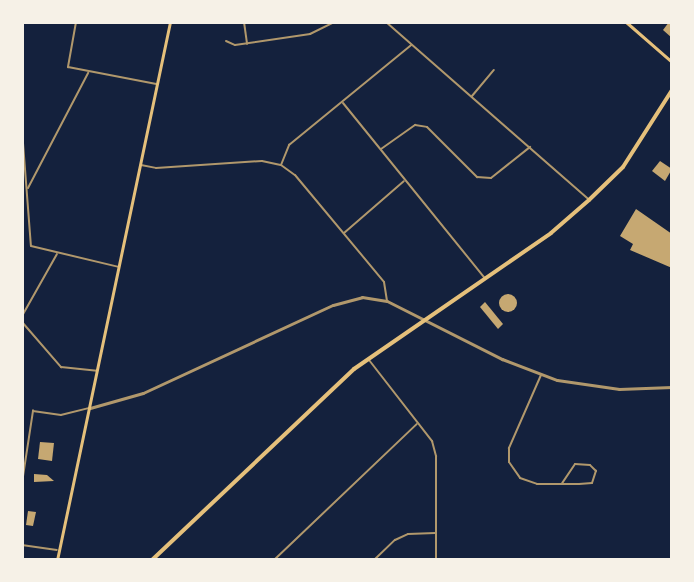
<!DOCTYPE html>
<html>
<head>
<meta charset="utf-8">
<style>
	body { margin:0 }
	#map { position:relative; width:694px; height:582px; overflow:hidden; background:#14213d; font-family:Georgia,serif }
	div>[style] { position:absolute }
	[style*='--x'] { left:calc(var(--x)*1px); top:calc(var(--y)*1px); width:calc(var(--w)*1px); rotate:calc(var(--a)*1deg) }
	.building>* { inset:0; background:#c6a872 }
	.round { border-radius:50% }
	.service>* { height:1.5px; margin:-0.75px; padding:0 0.75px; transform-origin:0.75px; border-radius:0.75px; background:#b1986c }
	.minor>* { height:2px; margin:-1px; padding:0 1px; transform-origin:1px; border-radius:1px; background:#b1986c }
	.tertiary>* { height:3px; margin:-1.5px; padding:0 1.5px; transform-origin:1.5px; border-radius:1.5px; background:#b1986c }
	.secondary>* { height:3px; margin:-1.5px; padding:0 1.5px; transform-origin:1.5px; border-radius:1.5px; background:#e5c07b }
	.trunk>* { height:4px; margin:-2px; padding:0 2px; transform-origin:2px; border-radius:2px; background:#e5c07b }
	span { translate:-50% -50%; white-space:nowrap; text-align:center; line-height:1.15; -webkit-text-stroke:5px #f6f1e7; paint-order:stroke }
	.frame { position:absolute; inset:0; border:24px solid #f6f1e7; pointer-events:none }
</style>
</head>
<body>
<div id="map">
	<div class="building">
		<div style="clip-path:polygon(669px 22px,672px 22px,672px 38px,663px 30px)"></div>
		<div style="clip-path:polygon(660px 161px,672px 169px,665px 181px,652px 171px)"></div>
		<div style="clip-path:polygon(636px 209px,672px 234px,672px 268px,630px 250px,633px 244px,620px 236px)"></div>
		<div class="round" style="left:499px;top:294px;width:18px;height:18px"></div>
		<div style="clip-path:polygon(485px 302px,503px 324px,498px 329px,480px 307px)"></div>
		<div style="clip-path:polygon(40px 442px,54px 443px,52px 461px,38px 459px)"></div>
		<div style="clip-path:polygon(34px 474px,47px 475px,54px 481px,34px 482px)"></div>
		<div style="clip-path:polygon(28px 511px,36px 512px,33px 526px,26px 525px)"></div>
	</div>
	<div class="service">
		<div style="--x:22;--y:483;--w:73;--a:-81.3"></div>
		<div style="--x:33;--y:411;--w:28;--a:8"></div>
		<div style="--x:61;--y:415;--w:29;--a:-14"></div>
		<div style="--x:22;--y:545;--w:35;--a:8"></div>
	</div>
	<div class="minor">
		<div style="--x:76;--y:22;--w:46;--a:100.1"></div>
		<div style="--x:68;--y:67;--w:90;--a:10.9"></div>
		<div style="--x:244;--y:22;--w:22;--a:82"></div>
		<div style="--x:386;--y:22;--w:270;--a:41.2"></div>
		<div style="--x:226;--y:41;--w:10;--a:24"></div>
		<div style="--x:235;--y:45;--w:76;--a:-8.3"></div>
		<div style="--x:310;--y:34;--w:28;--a:-26"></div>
		<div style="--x:472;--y:96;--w:34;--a:-50"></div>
		<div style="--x:343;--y:103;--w:224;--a:51"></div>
		<div style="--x:22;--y:130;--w:116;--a:85.6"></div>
		<div style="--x:31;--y:246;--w:90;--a:13.4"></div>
		<div style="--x:381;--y:149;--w:42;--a:-35.2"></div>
		<div style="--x:415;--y:125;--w:12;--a:9"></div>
		<div style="--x:427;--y:127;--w:71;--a:45"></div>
		<div style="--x:477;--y:177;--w:14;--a:4"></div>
		<div style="--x:491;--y:178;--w:50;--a:-38.5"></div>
		<div style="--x:141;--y:165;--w:15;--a:11"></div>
		<div style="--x:156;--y:168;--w:106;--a:-3.8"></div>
		<div style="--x:262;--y:161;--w:19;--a:12"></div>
		<div style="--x:281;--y:165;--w:17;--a:36"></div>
		<div style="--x:295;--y:175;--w:139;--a:50.2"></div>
		<div style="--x:384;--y:282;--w:19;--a:81"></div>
		<div style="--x:281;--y:165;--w:22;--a:-68"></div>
		<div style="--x:289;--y:145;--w:158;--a:-39.3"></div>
		<div style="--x:28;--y:188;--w:130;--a:-62.4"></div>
		<div style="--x:344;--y:233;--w:79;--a:-40.9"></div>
		<div style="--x:22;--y:316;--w:71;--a:-60.6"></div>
		<div style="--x:22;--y:322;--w:60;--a:49.1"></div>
		<div style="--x:61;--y:367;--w:36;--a:6"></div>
		<div style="--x:369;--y:360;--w:103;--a:52.1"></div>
		<div style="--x:432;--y:441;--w:16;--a:75"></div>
		<div style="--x:436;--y:456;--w:104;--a:90"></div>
		<div style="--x:541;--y:375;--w:80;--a:113.7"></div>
		<div style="--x:509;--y:448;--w:14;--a:90"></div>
		<div style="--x:509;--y:462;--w:19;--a:55"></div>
		<div style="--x:520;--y:478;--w:18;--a:19"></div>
		<div style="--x:537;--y:484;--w:42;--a:0"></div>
		<div style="--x:579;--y:484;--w:13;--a:-4"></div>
		<div style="--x:592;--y:483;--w:13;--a:-72"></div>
		<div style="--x:596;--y:471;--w:8;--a:-135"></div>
		<div style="--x:590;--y:465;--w:15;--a:-176"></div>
		<div style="--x:575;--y:464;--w:23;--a:124"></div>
		<div style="--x:274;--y:560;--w:197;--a:-43.6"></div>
		<div style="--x:374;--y:560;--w:29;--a:-44"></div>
		<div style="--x:395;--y:540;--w:14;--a:-25"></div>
		<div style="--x:408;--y:534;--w:27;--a:-2"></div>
	</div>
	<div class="tertiary">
		<div style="--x:90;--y:408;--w:55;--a:-15.8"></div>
		<div style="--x:143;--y:393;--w:209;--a:-24.9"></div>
		<div style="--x:333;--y:305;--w:30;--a:-15"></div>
		<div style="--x:362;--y:297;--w:25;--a:9"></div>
		<div style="--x:387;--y:301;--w:129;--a:26.8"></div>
		<div style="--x:502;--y:359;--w:59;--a:20.9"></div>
		<div style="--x:557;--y:380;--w:63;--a:8.3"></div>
		<div style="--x:619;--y:389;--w:53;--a:-2.2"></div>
	</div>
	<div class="secondary">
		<div style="--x:626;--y:22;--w:61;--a:41"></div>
		<div style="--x:57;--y:560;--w:550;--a:-78.14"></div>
	</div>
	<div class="trunk">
		<div style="--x:152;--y:560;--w:278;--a:-43.4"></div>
		<div style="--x:354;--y:369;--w:239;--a:-34.6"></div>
		<div style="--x:551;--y:233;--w:50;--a:-41"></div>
		<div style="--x:589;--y:200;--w:47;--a:-44.1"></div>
		<div style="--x:623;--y:167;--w:91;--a:-57.5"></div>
	</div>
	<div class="frame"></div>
</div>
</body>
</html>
